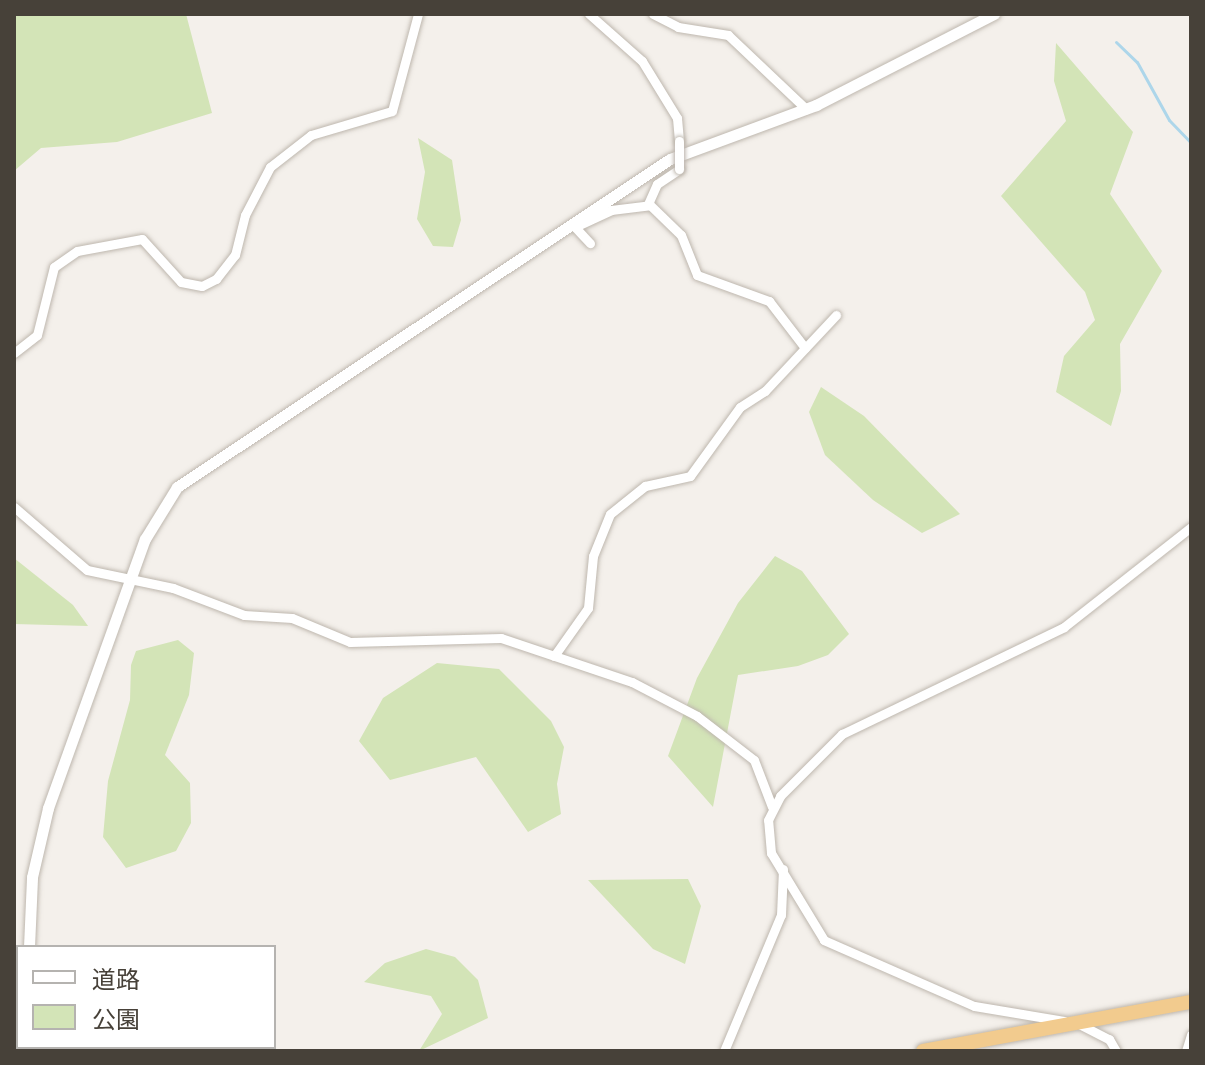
<!DOCTYPE html>
<html>
<head>
<meta charset="utf-8">
<style>
	body { margin:0 }
	#map { position:relative; width:1205px; height:1065px; overflow:hidden; background:#f4f0eb; font-family:Manrope,"Noto Sans JP",sans-serif }
	div>[style] { position:absolute }
	[style*='--x'] { left:calc(var(--x)*1px); top:calc(var(--y)*1px); width:calc(var(--w)*1px); rotate:calc(var(--a)*1deg) }
	.green>* { inset:0; background:#d3e4b7 }
	.stream>* { height:3px; margin:-1.5px; padding:0 1.5px; transform-origin:1.5px; border-radius:1.5px; background:#add6ea }
	.roads { filter:drop-shadow(0 0 2px #beb7ae) drop-shadow(0 0 2px #beb7ae) }
	.minor>* { height:9px; margin:-4.5px; padding:0 4.5px; transform-origin:4.5px; border-radius:4.5px; background:#fff }
	.tertiary>* { height:11px; margin:-5.5px; padding:0 5.5px; transform-origin:5.5px; border-radius:5.5px; background:#fff }
	.trunk>* { height:14px; margin:-7px; padding:0 7px; transform-origin:7px; border-radius:7px; background:#f2cb8e }
	.bridges { filter:drop-shadow(0 0 2px #beb7ae) drop-shadow(0 0 2px #beb7ae) }
	.minor-bridge>* { height:9px; margin:-4.5px; padding:0 4.5px; transform-origin:4.5px; border-radius:4.5px; background:#fff }
	span { translate:-50% -50%; white-space:nowrap; text-align:center; line-height:1.15; -webkit-text-stroke:7px #fff; paint-order:stroke }
	.frame { position:absolute; inset:0; border:16px solid #474139; pointer-events:none }
	.legend { position:absolute; left:16px; top:945px; width:260px; height:104px; box-sizing:border-box; background:#fff; border:2px solid #b5b3b0; margin:0; padding:10px 14px; list-style:none; font-size:24px; color:#474139 }
	.legend li { display:flex; align-items:center; gap:16px; height:40px }
	.legend b { width:40px; border:2px solid #b5b3b0 }
</style>
</head>
<body>
<div id="map">
	<div class="green">
		<div style="clip-path:polygon(14px 14px,186px 14px,212px 113px,117px 142px,41px 148px,14px 171px)"></div>
		<div style="clip-path:polygon(1056px 43px,1133px 132px,1110px 194px,1162px 271px,1120px 344px,1121px 391px,1111px 426px,1056px 392px,1064px 356px,1095px 320px,1085px 292px,1001px 196px,1066px 121px,1054px 81px)"></div>
		<div style="clip-path:polygon(418px 138px,452px 160px,461px 220px,453px 247px,433px 246px,417px 219px,425px 172px)"></div>
		<div style="clip-path:polygon(821px 387px,864px 416px,960px 514px,922px 533px,873px 500px,825px 455px,809px 412px)"></div>
		<div style="clip-path:polygon(775px 556px,802px 571px,849px 634px,828px 655px,798px 666px,738px 675px,713px 807px,668px 756px,697px 678px,738px 603px)"></div>
		<div style="clip-path:polygon(14px 558px,73px 605px,88px 626px,14px 624px)"></div>
		<div style="clip-path:polygon(178px 640px,194px 653px,189px 695px,165px 755px,190px 783px,191px 823px,176px 851px,126px 868px,103px 837px,108px 781px,130px 700px,131px 665px,136px 651px)"></div>
		<div style="clip-path:polygon(437px 663px,499px 669px,551px 721px,564px 747px,557px 784px,561px 814px,528px 832px,476px 757px,390px 780px,359px 741px,383px 698px)"></div>
		<div style="clip-path:polygon(688px 879px,701px 906px,685px 964px,653px 949px,588px 880px)"></div>
		<div style="clip-path:polygon(426px 949px,455px 957px,478px 980px,488px 1018px,419px 1051px,442px 1014px,431px 996px,364px 982px,385px 963px)"></div>
	</div>
	<div class="stream">
		<div style="--x:1116;--y:42;--w:29;--a:44"></div>
		<div style="--x:1137;--y:62;--w:66;--a:61.1"></div>
		<div style="--x:1169;--y:120;--w:32;--a:46"></div>
	</div>
	<div class="roads">
		<div class="minor">
			<div style="--x:589;--y:14;--w:71;--a:41.6"></div>
			<div style="--x:642;--y:61;--w:67;--a:58.4"></div>
			<div style="--x:677;--y:118;--w:23;--a:85"></div>
			<div style="--x:653;--y:14;--w:28;--a:27"></div>
			<div style="--x:678;--y:27;--w:51;--a:9.1"></div>
			<div style="--x:728;--y:35;--w:108;--a:43.5"></div>
			<div style="--x:648;--y:204;--w:22;--a:-66"></div>
			<div style="--x:657;--y:184;--w:27;--a:-34"></div>
			<div style="--x:573;--y:225;--w:25;--a:47"></div>
			<div style="--x:575;--y:227;--w:40;--a:-25"></div>
			<div style="--x:611;--y:210;--w:39;--a:-7"></div>
			<div style="--x:650;--y:205;--w:43;--a:44.1"></div>
			<div style="--x:681;--y:235;--w:43;--a:68.2"></div>
			<div style="--x:697;--y:275;--w:77;--a:19.9"></div>
			<div style="--x:769;--y:301;--w:59;--a:52.5"></div>
			<div style="--x:14;--y:353;--w:29;--a:-38"></div>
			<div style="--x:37;--y:335;--w:70;--a:-76"></div>
			<div style="--x:54;--y:267;--w:28;--a:-35"></div>
			<div style="--x:77;--y:251;--w:66;--a:-10.5"></div>
			<div style="--x:142;--y:239;--w:58;--a:47.8"></div>
			<div style="--x:181;--y:282;--w:21;--a:11"></div>
			<div style="--x:202;--y:286;--w:16;--a:-27"></div>
			<div style="--x:216;--y:279;--w:31;--a:-52"></div>
			<div style="--x:235;--y:255;--w:41;--a:-76"></div>
			<div style="--x:245;--y:215;--w:54;--a:-62.5"></div>
			<div style="--x:270;--y:167;--w:52;--a:-38"></div>
			<div style="--x:311;--y:135;--w:84;--a:-16.5"></div>
			<div style="--x:392;--y:111;--w:100;--a:-75"></div>
			<div style="--x:14;--y:507;--w:96;--a:40.8"></div>
			<div style="--x:87;--y:570;--w:88;--a:11.8"></div>
			<div style="--x:173;--y:588;--w:76;--a:20.8"></div>
			<div style="--x:244;--y:615;--w:48;--a:3.6"></div>
			<div style="--x:292;--y:618;--w:63;--a:22.5"></div>
			<div style="--x:350;--y:642;--w:151;--a:-1.5"></div>
			<div style="--x:501;--y:638;--w:138;--a:18.6"></div>
			<div style="--x:632;--y:682;--w:73;--a:27.6"></div>
			<div style="--x:697;--y:716;--w:72;--a:37.7"></div>
			<div style="--x:754;--y:760;--w:50;--a:69"></div>
			<div style="--x:554;--y:656;--w:59;--a:-54.7"></div>
			<div style="--x:588;--y:608;--w:52;--a:-84.5"></div>
			<div style="--x:593;--y:556;--w:45;--a:-68"></div>
			<div style="--x:610;--y:514;--w:45;--a:-38.7"></div>
			<div style="--x:645;--y:486;--w:46;--a:-12.5"></div>
			<div style="--x:690;--y:476;--w:85;--a:-54.1"></div>
			<div style="--x:740;--y:407;--w:30;--a:-33"></div>
			<div style="--x:765;--y:391;--w:104;--a:-46.9"></div>
			<div style="--x:1064;--y:1021;--w:91;--a:-170.5"></div>
			<div style="--x:974;--y:1006;--w:164;--a:-156.3"></div>
			<div style="--x:824;--y:940;--w:102;--a:-121.3"></div>
			<div style="--x:771;--y:853;--w:33;--a:-95"></div>
			<div style="--x:768;--y:820;--w:27;--a:-63"></div>
			<div style="--x:780;--y:796;--w:88;--a:-45"></div>
			<div style="--x:842;--y:734;--w:246;--a:-25.7"></div>
			<div style="--x:1064;--y:627;--w:162;--a:-38.2"></div>
			<div style="--x:1079;--y:1024;--w:34;--a:27"></div>
			<div style="--x:1109;--y:1039;--w:14;--a:60"></div>
			<div style="--x:724;--y:1051;--w:147;--a:-67.3"></div>
			<div style="--x:781;--y:915;--w:46;--a:-87.5"></div>
			<div style="--x:1186;--y:1051;--w:17;--a:-73"></div>
		</div>
		<div class="tertiary">
			<div style="--x:29;--y:947;--w:70;--a:-87.5"></div>
			<div style="--x:32;--y:877;--w:71;--a:-76.9"></div>
			<div style="--x:48;--y:808;--w:286;--a:-70.2"></div>
			<div style="--x:145;--y:539;--w:61;--a:-58.4"></div>
			<div style="--x:177;--y:487;--w:592;--a:-33.64"></div>
			<div style="--x:670;--y:159;--w:156;--a:-20.3"></div>
			<div style="--x:816;--y:105;--w:200;--a:-27.1"></div>
			<div style="--x:45;--y:1047;--w:4;--a:76"></div>
		</div>
		<div class="trunk">
			<div style="--x:923;--y:1051;--w:272;--a:-10.4"></div>
		</div>
	</div>
	<div class="bridges">
		<div class="minor-bridge">
			<div style="--x:679;--y:169;--w:28;--a:-90"></div>
		</div>
	</div>
	<div class="frame"></div>
	<ul class="legend">
	<li><b style="height:10px;background:#fff"></b>道路</li>
	<li><b style="height:22px;background:#d3e4b7"></b>公園</li>
	</ul>
</div>
</body>
</html>
